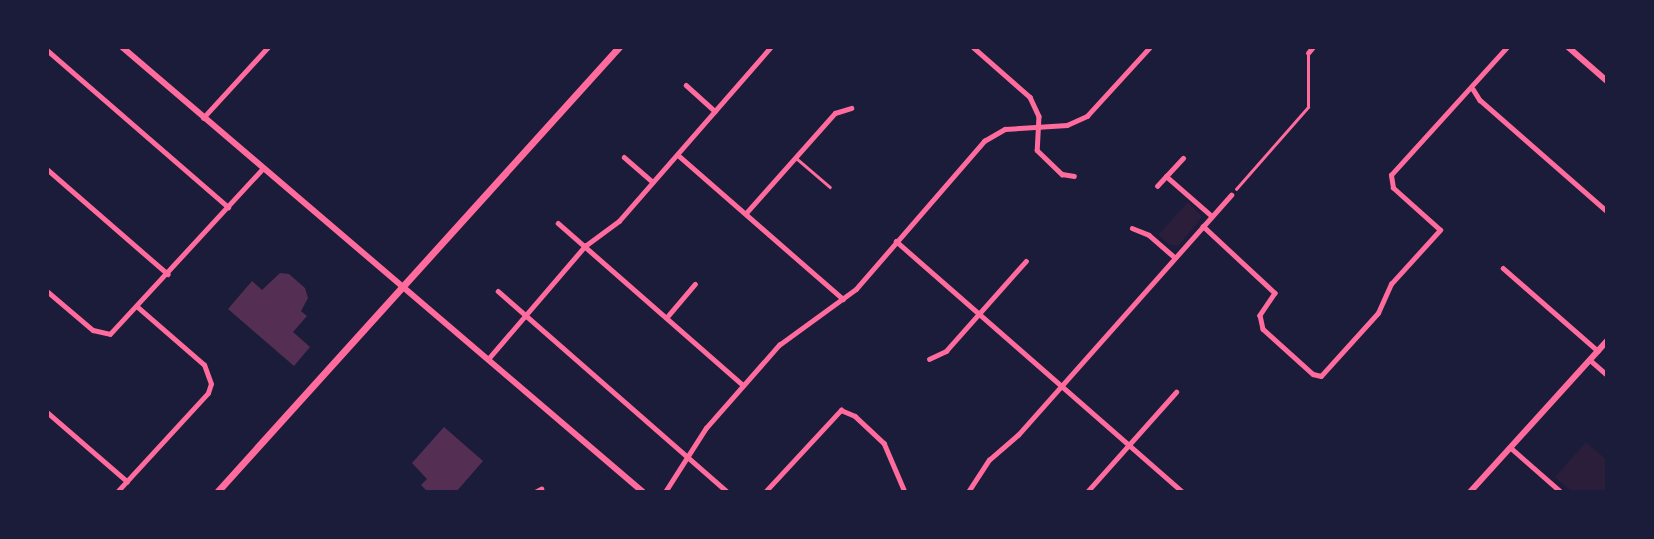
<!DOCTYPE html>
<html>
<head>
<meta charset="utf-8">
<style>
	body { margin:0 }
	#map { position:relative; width:1654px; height:539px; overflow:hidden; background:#1b1b3a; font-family:Arial,sans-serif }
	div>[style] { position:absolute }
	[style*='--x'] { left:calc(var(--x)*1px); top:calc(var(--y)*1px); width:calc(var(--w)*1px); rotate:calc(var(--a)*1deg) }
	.green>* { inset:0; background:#2a1e3b }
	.building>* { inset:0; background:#542f53 }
	.service>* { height:2.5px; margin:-1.25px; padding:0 1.25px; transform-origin:1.25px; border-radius:1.25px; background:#ff6b9d }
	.minor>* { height:4.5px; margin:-2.25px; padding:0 2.25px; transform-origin:2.25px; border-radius:2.25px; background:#ff6b9d }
	.tertiary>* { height:6px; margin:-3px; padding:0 3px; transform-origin:3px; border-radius:3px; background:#ff6b9d }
	.primary>* { height:7px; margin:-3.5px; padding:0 3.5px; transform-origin:3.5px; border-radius:3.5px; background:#ff6b9d }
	span { translate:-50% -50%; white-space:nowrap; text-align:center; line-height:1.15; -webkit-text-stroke:5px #1b1b3a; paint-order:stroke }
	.frame { position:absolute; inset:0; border:49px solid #1b1b3a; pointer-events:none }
</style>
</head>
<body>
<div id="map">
	<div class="green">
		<div style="clip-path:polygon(1188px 202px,1202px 217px,1178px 246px,1170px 245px,1158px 235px)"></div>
		<div style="clip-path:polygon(1586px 442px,1607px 460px,1607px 492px,1572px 492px,1555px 477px)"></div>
	</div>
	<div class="building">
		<div style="clip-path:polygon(280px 273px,289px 274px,305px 288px,308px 298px,301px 311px,307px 316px,293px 332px,310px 347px,294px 366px,228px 309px,252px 281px,262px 290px)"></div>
		<div style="clip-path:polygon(444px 427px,483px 461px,456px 492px,428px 492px,421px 485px,427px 479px,412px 463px)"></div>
	</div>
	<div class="service">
		<div style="--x:795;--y:157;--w:46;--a:40.6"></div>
		<div style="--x:1236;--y:189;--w:109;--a:-48.7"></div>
		<div style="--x:1308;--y:107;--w:54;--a:-90"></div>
	</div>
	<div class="minor">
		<div style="--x:973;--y:47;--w:76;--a:41.3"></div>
		<div style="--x:1030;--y:97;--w:21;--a:65"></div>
		<div style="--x:1039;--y:116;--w:34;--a:93"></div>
		<div style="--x:1037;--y:150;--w:35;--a:44"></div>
		<div style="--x:1062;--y:174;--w:12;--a:9"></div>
		<div style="--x:47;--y:50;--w:240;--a:40.9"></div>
		<div style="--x:1308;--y:53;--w:8;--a:-50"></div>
		<div style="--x:686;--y:85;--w:39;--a:42"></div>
		<div style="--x:1473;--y:89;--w:13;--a:58"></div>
		<div style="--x:1480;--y:100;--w:169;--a:41.2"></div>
		<div style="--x:203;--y:118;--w:96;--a:-47.5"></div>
		<div style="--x:678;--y:155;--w:219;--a:41.1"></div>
		<div style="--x:624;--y:157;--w:38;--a:41"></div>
		<div style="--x:47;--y:169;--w:160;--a:41"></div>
		<div style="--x:1166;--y:176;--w:61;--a:41"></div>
		<div style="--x:1157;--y:186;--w:38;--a:-47"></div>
		<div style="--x:747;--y:212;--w:132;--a:-48.4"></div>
		<div style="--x:835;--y:113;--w:17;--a:-17"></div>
		<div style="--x:558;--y:223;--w:246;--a:41.2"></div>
		<div style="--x:1203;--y:226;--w:98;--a:42.9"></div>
		<div style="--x:1275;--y:293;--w:27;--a:124"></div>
		<div style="--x:1260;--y:315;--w:14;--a:78"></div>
		<div style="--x:1263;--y:329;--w:67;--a:42"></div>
		<div style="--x:1313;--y:374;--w:8;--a:14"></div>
		<div style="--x:1321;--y:376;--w:85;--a:-47.9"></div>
		<div style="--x:1378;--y:313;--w:32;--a:-66"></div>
		<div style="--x:1391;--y:284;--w:73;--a:-47.8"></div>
		<div style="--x:1440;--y:230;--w:63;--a:-138.2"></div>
		<div style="--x:1393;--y:188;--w:13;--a:-99"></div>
		<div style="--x:1391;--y:175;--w:173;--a:-47.8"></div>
		<div style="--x:1132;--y:228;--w:18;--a:22"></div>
		<div style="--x:1149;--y:235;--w:33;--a:41"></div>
		<div style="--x:896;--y:241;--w:381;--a:41.2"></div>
		<div style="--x:1503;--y:268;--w:126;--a:41.1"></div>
		<div style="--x:47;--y:291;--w:60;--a:40.3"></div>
		<div style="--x:93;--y:330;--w:17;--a:13"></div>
		<div style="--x:110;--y:334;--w:224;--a:-47.3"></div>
		<div style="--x:498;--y:291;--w:305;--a:41.2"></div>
		<div style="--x:667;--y:317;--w:43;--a:-49.7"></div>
		<div style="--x:489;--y:358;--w:148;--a:-49.4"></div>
		<div style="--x:585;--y:246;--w:42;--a:-36.3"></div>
		<div style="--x:619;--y:221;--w:231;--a:-48.9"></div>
		<div style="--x:929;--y:359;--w:19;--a:-25"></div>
		<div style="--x:946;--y:351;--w:120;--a:-48.4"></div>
		<div style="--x:1590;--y:360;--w:23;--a:41"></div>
		<div style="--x:47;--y:412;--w:106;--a:40.8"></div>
		<div style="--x:1511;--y:448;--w:67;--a:41.3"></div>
		<div style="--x:117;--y:492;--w:134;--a:-47.4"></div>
		<div style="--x:208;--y:393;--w:9;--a:-72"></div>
		<div style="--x:211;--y:384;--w:20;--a:-110"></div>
		<div style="--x:204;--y:365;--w:89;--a:-139.1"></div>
		<div style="--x:535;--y:492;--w:7;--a:-27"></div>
		<div style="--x:665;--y:492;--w:76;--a:-57.4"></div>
		<div style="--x:706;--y:428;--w:111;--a:-48.7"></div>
		<div style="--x:779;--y:345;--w:95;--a:-36"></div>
		<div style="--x:856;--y:289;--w:196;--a:-49.1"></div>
		<div style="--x:984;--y:141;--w:24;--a:-30"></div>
		<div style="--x:1005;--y:129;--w:62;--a:-3.7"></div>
		<div style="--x:1067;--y:125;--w:22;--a:-24"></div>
		<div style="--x:1087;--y:116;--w:93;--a:-47.6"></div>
		<div style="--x:765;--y:492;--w:112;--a:-47.2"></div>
		<div style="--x:841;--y:410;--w:15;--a:23"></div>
		<div style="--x:855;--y:416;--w:40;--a:43"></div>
		<div style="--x:884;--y:443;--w:53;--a:66.8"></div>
		<div style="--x:968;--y:492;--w:38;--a:-57"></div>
		<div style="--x:989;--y:460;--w:38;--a:-41"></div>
		<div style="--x:1018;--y:435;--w:321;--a:-48.4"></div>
		<div style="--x:1087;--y:492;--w:134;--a:-48.3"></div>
	</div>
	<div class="tertiary">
		<div style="--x:122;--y:47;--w:685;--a:40.5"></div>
		<div style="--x:1568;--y:47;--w:52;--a:41.1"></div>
		<div style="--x:1470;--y:492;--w:204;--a:-47.8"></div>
	</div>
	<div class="primary">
		<div style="--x:217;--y:492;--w:600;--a:-47.91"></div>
	</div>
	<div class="frame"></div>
</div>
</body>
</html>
